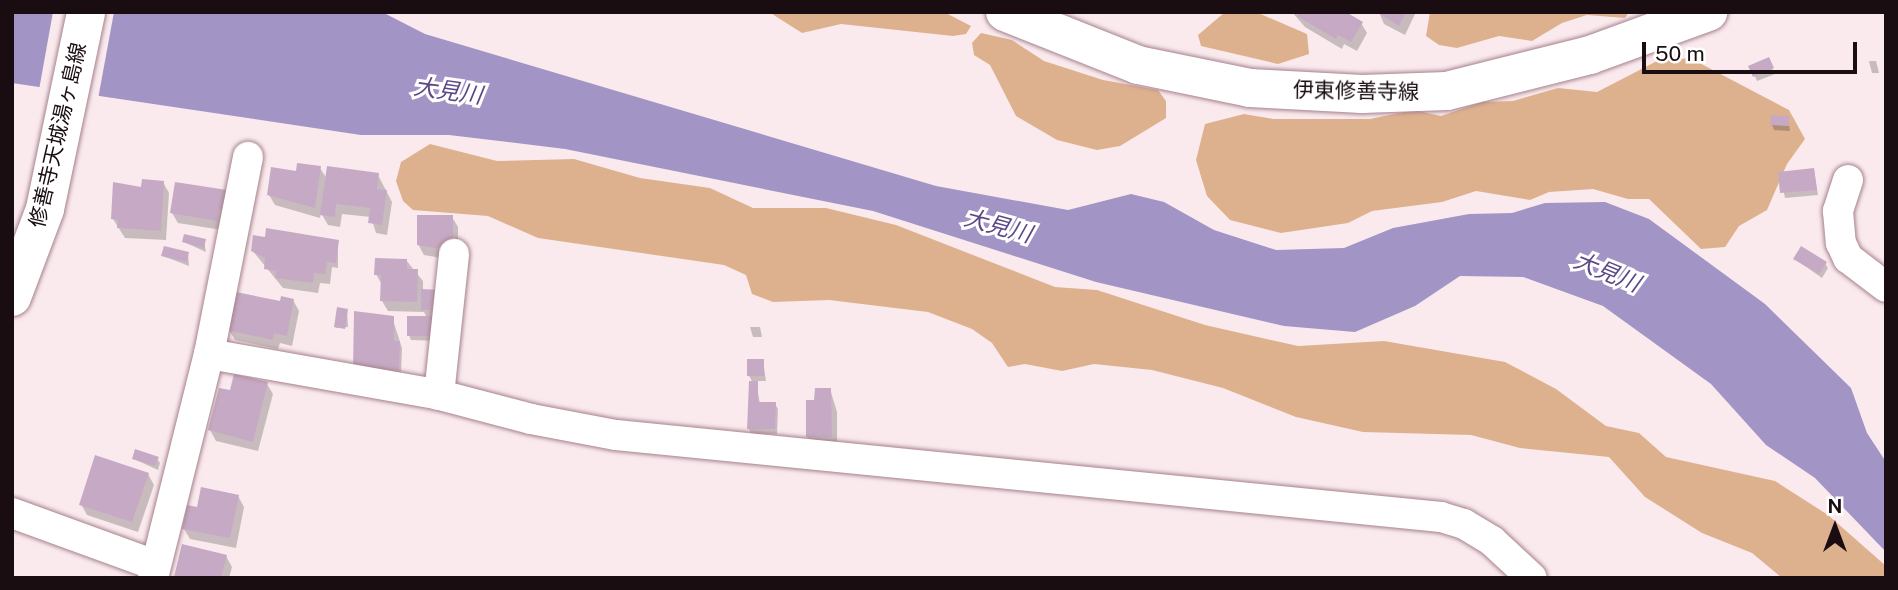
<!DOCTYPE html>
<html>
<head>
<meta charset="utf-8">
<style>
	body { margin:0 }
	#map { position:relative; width:1898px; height:590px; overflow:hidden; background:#faeaee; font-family:"Public Sans","Noto Sans JP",sans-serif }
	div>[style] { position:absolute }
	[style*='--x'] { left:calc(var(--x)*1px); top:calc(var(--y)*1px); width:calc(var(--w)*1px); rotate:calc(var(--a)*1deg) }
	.forest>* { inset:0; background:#deb18e }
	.water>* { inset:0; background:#a295c5 }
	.pier>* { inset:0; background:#faeaee }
	.shadow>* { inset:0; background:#0003 }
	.building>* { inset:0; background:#c6aac5 }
	.roads { filter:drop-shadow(0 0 2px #a6818c) drop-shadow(0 0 2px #a6818c) }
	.minor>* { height:30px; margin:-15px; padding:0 15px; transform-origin:15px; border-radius:15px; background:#fff }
	.major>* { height:38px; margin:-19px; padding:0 19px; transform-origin:19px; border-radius:19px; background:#fff }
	span { translate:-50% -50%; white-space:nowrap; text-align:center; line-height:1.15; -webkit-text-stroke:6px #fff; paint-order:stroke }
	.street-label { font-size:21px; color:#1a0d11 }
	.water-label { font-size:23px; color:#5d4886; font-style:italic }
	.frame { position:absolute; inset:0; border:14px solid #1a0d11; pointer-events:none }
	.north { position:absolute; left:1800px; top:492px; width:70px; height:70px; -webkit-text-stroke:5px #fff; paint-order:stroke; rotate:0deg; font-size:19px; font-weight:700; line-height:28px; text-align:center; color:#1a0d11 }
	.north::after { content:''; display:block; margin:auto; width:24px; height:32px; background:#1a0d11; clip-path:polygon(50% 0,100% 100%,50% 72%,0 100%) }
	.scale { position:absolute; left:1642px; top:42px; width:215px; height:32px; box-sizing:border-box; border:4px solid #1a0d11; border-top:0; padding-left:9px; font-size:21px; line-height:24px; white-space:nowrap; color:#1a0d11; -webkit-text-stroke:5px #fff; paint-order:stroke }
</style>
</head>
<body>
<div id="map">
	<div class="forest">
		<div style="clip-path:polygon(769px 12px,944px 12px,971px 26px,966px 34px,953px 36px,841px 24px,802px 33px)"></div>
		<div style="clip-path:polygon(1225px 12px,1256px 12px,1307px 34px,1309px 54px,1278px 64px,1201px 46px,1198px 35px)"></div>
		<div style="clip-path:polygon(1430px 12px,1629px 12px,1625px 18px,1587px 15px,1562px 23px,1532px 41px,1499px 36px,1457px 48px,1439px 45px,1426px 36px)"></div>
		<div style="clip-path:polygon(981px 33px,1012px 40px,1044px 61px,1103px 80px,1158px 90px,1166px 101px,1166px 118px,1120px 146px,1097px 150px,1057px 140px,1016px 116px,990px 65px,974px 55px,972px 43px)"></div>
		<div style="clip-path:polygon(1690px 58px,1789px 110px,1805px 139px,1787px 164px,1767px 210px,1739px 226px,1725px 247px,1701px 249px,1649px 199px,1628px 199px,1593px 189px,1549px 192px,1530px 200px,1476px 191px,1442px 202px,1372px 211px,1348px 223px,1281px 233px,1230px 220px,1207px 196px,1196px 160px,1205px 124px,1244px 114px,1273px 119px,1370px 119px,1414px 110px,1441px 116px,1482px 102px,1513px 101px,1558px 88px,1597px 92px,1657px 61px)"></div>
		<div style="clip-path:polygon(430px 144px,497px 161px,574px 159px,640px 178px,710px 188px,753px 208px,826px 208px,896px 225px,1055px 287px,1097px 290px,1205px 325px,1298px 346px,1384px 341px,1505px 362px,1556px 389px,1606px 426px,1639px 433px,1666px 457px,1775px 481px,1828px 515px,1886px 566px,1886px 578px,1782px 578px,1752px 553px,1702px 533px,1645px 497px,1609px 457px,1520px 448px,1471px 435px,1363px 432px,1296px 417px,1223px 388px,1152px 370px,1094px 364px,1062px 371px,1025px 364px,1008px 367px,992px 343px,972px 329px,928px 312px,829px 300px,773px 302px,752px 294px,746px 275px,724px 265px,538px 238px,488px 216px,413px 210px,403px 201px,396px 181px,401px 162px)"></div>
	</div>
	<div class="water">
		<div style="clip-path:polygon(12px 12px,382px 12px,425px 34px,936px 186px,1068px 210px,1131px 194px,1164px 202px,1214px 230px,1276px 250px,1344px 248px,1393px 228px,1469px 214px,1512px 213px,1545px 203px,1605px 202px,1649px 219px,1765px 304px,1851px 388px,1867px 433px,1886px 462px,1886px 552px,1815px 478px,1766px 445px,1711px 384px,1603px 306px,1523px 277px,1460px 276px,1415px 306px,1355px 332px,1284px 326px,1096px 282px,873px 211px,565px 149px,449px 135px,361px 135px,12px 83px)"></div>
	</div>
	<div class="pier">
		<div style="clip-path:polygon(53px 12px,114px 12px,98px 99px,39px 90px)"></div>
	</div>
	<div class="shadow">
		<div style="clip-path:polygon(1292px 12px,1343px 12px,1361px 23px,1367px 33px,1357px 51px,1344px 44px,1342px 49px,1305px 27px)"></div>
		<div style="clip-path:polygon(1379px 12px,1416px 12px,1405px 35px,1384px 24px)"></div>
		<div style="clip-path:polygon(1768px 60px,1775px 74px,1757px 81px,1751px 67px)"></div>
		<div style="clip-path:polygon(1869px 61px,1876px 61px,1879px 73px,1872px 73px)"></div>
		<div style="clip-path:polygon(1788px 118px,1790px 131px,1774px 130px,1772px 125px)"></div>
		<div style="clip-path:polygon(320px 168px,327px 179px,378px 175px,392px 202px,387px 235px,376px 233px,371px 217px,342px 214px,340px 227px,328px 225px,321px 213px,320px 218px,275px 205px,269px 195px,297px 173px)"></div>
		<div style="clip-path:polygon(1814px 170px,1818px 195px,1785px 198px,1780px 173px)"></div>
		<div style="clip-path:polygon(163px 182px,169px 193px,166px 240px,125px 238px,113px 219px,143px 189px)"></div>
		<div style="clip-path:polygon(226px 191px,222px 230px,178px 223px,172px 213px)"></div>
		<div style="clip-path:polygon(452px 217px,458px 227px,458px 251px,453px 260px,424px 255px,418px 244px)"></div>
		<div style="clip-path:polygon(204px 241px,206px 252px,184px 242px)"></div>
		<div style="clip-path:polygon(338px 241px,338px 268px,332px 267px,330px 284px,320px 283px,318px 293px,283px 288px,252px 250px)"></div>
		<div style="clip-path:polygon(188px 254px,189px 266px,163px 256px)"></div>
		<div style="clip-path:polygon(1795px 259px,1825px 263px,1828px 268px,1822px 278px)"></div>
		<div style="clip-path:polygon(406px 260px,423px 281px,423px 291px,445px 314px,442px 341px,411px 340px,409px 335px,427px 318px,424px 312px,388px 311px,382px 301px,382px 285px,376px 274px)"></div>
		<div style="clip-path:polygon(293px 300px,299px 311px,292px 346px,280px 343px,278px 349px,235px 340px,229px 330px)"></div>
		<div style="clip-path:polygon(347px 311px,348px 327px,336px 328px,335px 326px)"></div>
		<div style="clip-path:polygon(392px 317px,402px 348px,401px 374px,361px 380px)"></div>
		<div style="clip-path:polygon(750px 327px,760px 327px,762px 337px,753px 337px)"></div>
		<div style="clip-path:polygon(763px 360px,766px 381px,756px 381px,760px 404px,775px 404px,778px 409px,777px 434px,751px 434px,749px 429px,753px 383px,749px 376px)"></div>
		<div style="clip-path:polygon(267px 384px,273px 394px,258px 451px,216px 441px,210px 430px,231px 393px)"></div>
		<div style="clip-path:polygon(830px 389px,837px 412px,837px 446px,813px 446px,807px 436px)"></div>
		<div style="clip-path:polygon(134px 459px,157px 459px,160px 463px,158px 470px)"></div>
		<div style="clip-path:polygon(148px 474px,154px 485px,138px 532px,87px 515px,81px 504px)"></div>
		<div style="clip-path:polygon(238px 496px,244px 507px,236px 548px,190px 539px,184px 529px,198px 509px)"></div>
		<div style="clip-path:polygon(226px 556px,232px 567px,229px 578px,176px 577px)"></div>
	</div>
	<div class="building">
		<div style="clip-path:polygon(1300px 12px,1346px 12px,1363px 22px,1351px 42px,1338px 35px,1336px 39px,1297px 16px)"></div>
		<div style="clip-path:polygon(1377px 12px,1406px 12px,1399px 26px)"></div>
		<div style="clip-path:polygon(1769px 57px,1774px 68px,1753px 77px,1748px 66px)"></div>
		<div style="clip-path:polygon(1771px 115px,1789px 116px,1789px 126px,1770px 125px)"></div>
		<div style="clip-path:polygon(297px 163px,321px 166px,315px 208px,267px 195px,271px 167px,296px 171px)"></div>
		<div style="clip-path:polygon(327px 166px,379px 173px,377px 189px,387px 190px,382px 225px,368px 223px,370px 208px,336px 204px,335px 217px,320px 215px)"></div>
		<div style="clip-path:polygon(1814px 168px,1817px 190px,1780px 193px,1778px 172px)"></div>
		<div style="clip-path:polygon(142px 179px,164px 181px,161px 231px,117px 228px,118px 220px,111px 219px,113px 182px,141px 187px)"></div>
		<div style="clip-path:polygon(175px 182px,227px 190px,224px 210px,218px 209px,217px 221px,170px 213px)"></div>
		<div style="clip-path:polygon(417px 215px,453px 215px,453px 242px,448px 250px,417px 245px)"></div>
		<div style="clip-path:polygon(266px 228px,339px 240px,336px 263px,327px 262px,325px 274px,314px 273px,313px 283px,275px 278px,276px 271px,264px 269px,265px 258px,251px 251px,253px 235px,265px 237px)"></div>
		<div style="clip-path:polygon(184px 234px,206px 239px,204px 248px,182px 242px)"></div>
		<div style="clip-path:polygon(164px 246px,189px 252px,187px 262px,161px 256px)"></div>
		<div style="clip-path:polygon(1801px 246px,1827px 262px,1819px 274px,1793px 259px)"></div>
		<div style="clip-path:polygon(375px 258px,407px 259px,407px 269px,418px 269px,417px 302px,380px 301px,381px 275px,374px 275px)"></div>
		<div style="clip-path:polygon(421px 289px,444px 290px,444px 310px,421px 310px)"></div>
		<div style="clip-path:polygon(236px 292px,280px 301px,281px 296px,294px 299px,287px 336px,274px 333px,273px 340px,227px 330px)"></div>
		<div style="clip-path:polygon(337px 307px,348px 309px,345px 329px,334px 327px)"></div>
		<div style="clip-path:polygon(354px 311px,394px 316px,394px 341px,400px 341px,399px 370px,353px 370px)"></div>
		<div style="clip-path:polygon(407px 316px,440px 316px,440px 336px,407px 336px)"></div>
		<div style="clip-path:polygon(747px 359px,764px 359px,764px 376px,747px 376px)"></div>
		<div style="clip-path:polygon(234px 374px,268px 382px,253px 442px,208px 430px,219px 388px,230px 390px)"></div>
		<div style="clip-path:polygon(749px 381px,758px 381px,758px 402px,776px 402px,775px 429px,747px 429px)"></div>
		<div style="clip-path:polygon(815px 388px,831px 388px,832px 437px,806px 437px,806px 400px,814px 400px)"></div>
		<div style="clip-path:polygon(135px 449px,159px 457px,155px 466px,132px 459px)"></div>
		<div style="clip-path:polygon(95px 455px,149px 473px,132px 522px,79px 505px)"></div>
		<div style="clip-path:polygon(201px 487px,239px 495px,230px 538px,182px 529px,187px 505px,197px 507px)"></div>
		<div style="clip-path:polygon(182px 544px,227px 555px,221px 578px,174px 577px)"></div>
	</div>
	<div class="roads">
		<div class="minor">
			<div style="--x:1848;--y:180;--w:33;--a:108"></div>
			<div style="--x:1838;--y:211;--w:32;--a:85"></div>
			<div style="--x:1841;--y:243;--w:17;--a:65"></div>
			<div style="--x:1848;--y:258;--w:48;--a:37.3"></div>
			<div style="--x:209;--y:354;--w:201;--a:-78.8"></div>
			<div style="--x:439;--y:395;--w:142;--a:-83.9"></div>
			<div style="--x:12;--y:513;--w:152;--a:20"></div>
			<div style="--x:153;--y:578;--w:231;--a:-76"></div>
			<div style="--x:209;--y:354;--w:230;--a:10"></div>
			<div style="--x:436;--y:394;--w:98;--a:14.7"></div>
			<div style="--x:531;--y:419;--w:86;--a:10.7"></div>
			<div style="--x:616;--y:435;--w:829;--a:5.68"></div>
			<div style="--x:1441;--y:517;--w:24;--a:17"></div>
			<div style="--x:1464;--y:524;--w:33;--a:31"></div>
			<div style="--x:1492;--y:541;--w:54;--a:42.8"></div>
		</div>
		<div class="major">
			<div style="--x:1005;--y:12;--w:143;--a:21.7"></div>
			<div style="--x:1138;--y:65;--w:114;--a:11.6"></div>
			<div style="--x:1250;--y:88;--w:112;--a:3.1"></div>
			<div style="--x:1362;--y:94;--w:85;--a:-2"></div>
			<div style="--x:1447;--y:91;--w:147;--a:-14.1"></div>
			<div style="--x:1590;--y:55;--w:126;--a:-20"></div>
			<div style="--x:12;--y:297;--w:94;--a:-69.4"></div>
			<div style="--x:45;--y:209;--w:201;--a:-78.2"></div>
		</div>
	</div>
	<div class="street-label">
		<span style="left:1356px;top:91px;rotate:1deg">伊東修善寺線</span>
		<span style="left:58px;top:135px;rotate:-77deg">修善寺天城湯ヶ島線</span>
	</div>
	<div class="water-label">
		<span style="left:448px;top:91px;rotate:8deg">大見川</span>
		<span style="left:998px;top:226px;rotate:15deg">大見川</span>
		<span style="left:1607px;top:272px;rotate:22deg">大見川</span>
	</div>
	<div class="frame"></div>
	<div class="north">N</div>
	<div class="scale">50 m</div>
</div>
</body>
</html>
